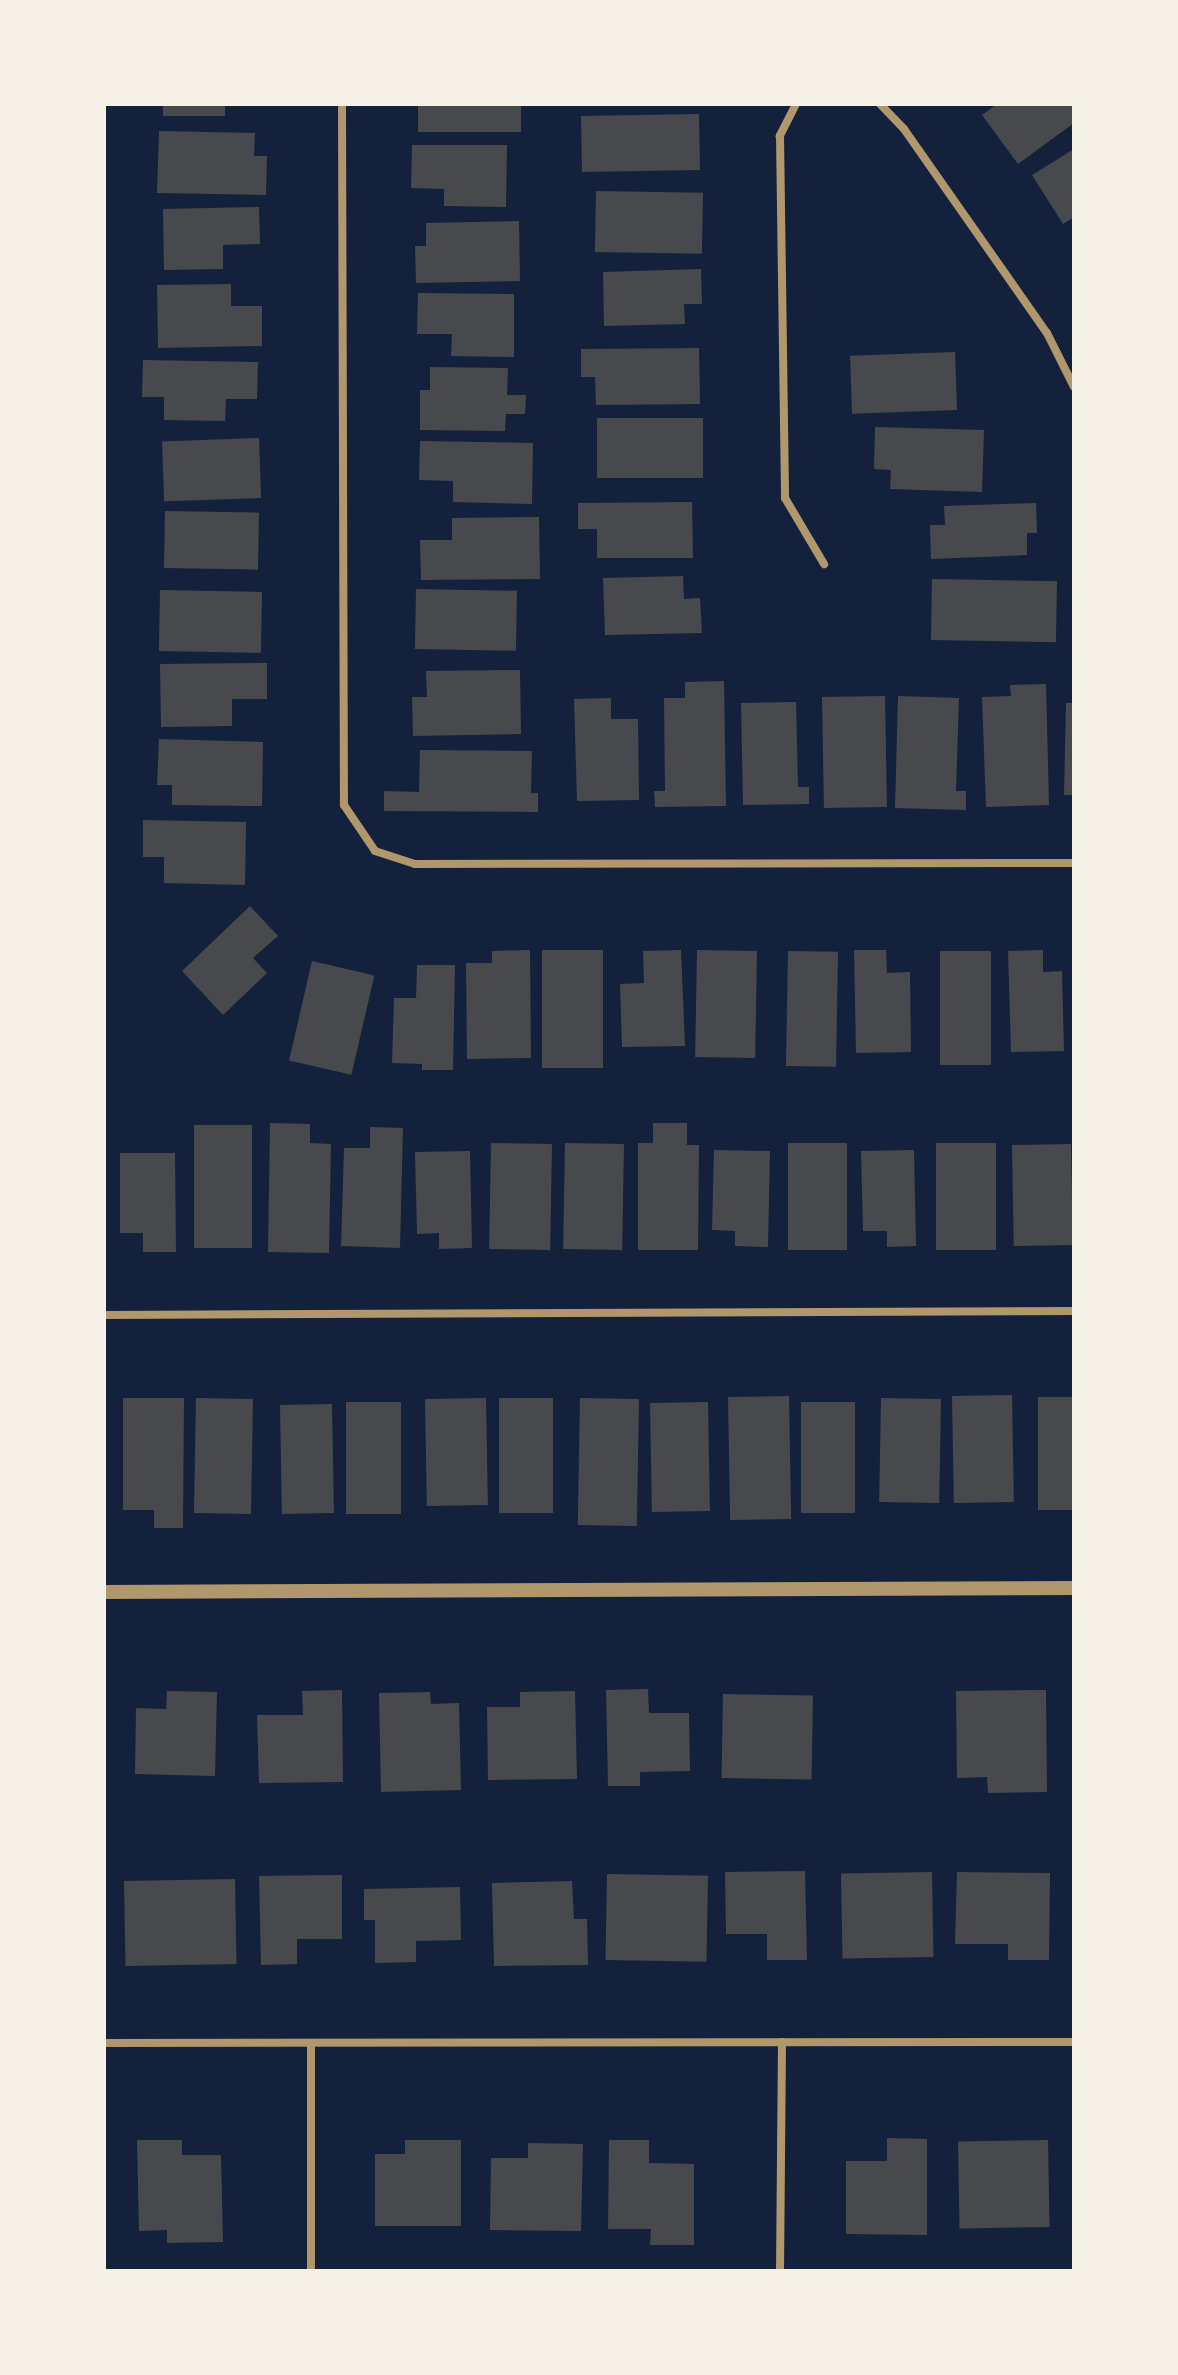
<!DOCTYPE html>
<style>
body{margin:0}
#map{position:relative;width:1178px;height:2375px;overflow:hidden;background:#14213d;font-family:Arial,sans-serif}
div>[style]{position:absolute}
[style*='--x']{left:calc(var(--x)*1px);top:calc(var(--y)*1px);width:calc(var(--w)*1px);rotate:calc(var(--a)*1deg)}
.building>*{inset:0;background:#48494c;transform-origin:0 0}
.minor>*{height:8px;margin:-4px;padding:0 4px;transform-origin:4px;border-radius:4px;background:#b1986c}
.tertiary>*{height:14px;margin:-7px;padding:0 7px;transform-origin:7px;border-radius:7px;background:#b1986c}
span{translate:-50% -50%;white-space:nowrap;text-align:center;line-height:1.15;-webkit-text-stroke:8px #f6f1e7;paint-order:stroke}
.frame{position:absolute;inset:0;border:106px solid #f6f1e7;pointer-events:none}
</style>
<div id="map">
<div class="building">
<div style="left:163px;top:104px;width:62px;height:12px"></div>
<div style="left:418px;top:104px;width:103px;height:28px"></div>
<div style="clip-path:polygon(997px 104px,1074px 104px,1074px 123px,1018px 164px,982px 115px)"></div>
<div style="left:699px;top:114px;width:56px;height:118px;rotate:89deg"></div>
<div style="clip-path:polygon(159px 131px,255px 133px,254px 156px,267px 156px,266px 195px,157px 193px)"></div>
<div style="clip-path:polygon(412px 145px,507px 145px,506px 207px,444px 206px,444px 189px,411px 188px)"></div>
<div style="clip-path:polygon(1074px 149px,1074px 217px,1063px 224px,1032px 175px)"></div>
<div style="left:596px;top:191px;width:107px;height:61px;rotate:1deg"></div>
<div style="clip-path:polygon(259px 207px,260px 244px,223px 245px,223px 269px,164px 270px,163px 209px)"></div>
<div style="clip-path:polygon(519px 221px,520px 281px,416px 283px,415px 246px,426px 246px,426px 223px)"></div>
<div style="clip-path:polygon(701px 269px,702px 304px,684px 304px,685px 324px,604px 326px,603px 272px)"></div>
<div style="clip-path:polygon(231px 284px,231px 306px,262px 306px,262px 346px,158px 348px,157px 285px)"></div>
<div style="clip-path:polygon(418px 293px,514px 294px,514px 357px,451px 356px,452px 334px,417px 334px)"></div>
<div style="clip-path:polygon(699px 348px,700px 404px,596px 405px,595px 377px,581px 377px,581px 349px)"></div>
<div style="left:955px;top:352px;width:58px;height:105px;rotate:88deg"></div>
<div style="clip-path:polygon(143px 360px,258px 362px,257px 399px,226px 399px,225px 421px,164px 420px,164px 397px,142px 397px)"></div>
<div style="clip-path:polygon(430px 367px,508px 368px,507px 395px,526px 395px,525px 414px,506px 414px,505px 431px,420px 430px,420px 390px,430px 390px)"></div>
<div style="left:703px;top:418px;width:60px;height:106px;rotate:90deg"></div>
<div style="clip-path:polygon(875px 427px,984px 430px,982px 492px,890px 489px,891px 470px,874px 469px)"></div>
<div style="left:259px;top:438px;width:60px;height:97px;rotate:88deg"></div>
<div style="clip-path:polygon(420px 441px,533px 443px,532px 504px,453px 502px,453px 481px,419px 480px)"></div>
<div style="clip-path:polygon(692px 502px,693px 558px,597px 558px,597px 529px,578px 529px,578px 503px)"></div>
<div style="clip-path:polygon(1036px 503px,1037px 533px,1027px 533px,1027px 555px,931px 559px,930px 525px,945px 525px,944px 506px)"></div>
<div style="left:165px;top:511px;width:94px;height:57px;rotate:1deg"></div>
<div style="clip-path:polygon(539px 517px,540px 579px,421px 580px,420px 540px,452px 540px,452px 518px)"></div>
<div style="clip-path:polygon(683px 576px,684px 599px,700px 598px,702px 633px,605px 635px,603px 578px)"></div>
<div style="left:932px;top:579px;width:125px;height:61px;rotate:1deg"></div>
<div style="left:416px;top:589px;width:101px;height:60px;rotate:1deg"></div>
<div style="left:160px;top:590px;width:102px;height:61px;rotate:1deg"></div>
<div style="clip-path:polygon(267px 663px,267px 699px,232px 699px,232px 726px,161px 727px,160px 664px)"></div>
<div style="clip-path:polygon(520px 670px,521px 734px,413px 736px,412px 697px,427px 697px,426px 671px)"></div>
<div style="clip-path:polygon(724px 681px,726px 806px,655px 807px,654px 791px,665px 791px,664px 698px,685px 698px,685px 682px)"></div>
<div style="clip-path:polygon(1046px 684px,1049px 805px,986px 807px,982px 697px,1011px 696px,1010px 685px)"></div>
<div style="left:885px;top:696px;width:111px;height:63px;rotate:89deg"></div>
<div style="clip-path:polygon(898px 696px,959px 698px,956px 791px,966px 791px,966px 810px,895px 808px)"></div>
<div style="clip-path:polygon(611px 698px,611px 719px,638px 719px,639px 800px,577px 801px,574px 699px)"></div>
<div style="clip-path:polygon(796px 702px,798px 787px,809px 787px,809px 804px,743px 805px,741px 703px)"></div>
<div style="clip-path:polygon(1066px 703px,1074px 703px,1074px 795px,1064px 795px)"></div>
<div style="clip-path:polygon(159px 739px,263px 742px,262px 806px,172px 805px,172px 785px,157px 785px)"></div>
<div style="clip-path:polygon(420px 750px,532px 751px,531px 793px,538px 793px,538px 812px,384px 811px,384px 791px,419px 792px)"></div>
<div style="clip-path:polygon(143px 820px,246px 822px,245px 885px,164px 883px,164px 857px,143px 857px)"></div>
<div style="clip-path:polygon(250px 906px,278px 936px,253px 958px,267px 973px,223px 1015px,182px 971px)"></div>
<div style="clip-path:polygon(530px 950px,531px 1058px,467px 1059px,466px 963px,492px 963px,492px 951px)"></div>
<div style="left:542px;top:950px;width:61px;height:118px"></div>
<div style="clip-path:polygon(681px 950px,685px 1046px,622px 1047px,620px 984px,644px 983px,643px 951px)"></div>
<div style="left:697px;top:950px;width:60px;height:107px;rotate:1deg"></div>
<div style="clip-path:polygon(854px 950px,886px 950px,887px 973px,910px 972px,911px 1052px,856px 1053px)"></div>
<div style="clip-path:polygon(1043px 950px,1043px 972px,1062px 971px,1064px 1051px,1011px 1052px,1008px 951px)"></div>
<div style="left:788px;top:951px;width:50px;height:115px;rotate:1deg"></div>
<div style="left:940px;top:951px;width:51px;height:114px"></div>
<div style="left:312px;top:961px;width:64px;height:102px;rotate:13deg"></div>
<div style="clip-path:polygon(417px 965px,455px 965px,453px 1070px,422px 1070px,422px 1064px,392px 1063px,394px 998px,416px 998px)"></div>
<div style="clip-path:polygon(270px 1123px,310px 1124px,310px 1143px,331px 1144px,329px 1253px,268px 1252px)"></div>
<div style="clip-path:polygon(653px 1123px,687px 1123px,687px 1145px,699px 1145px,698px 1250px,638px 1250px,638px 1143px,653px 1143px)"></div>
<div style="left:252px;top:1125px;width:123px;height:58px;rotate:90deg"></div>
<div style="clip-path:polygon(370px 1127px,403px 1128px,400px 1248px,341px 1246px,344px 1148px,370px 1148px)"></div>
<div style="left:491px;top:1143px;width:61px;height:106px;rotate:1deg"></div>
<div style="left:565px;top:1143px;width:59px;height:106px;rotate:1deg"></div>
<div style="left:788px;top:1143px;width:59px;height:107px"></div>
<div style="left:936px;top:1143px;width:60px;height:107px"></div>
<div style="left:1071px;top:1144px;width:101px;height:59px;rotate:89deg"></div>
<div style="clip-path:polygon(714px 1150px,770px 1151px,768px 1247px,735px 1246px,735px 1231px,712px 1230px)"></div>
<div style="clip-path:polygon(914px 1150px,916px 1246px,887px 1247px,887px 1231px,863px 1231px,861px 1151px)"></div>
<div style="clip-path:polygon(470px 1151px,472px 1248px,439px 1249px,439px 1233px,417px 1234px,415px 1152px)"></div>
<div style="clip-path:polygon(120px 1153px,175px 1153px,176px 1252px,143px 1252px,143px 1233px,120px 1233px)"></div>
<div style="left:1012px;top:1395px;width:107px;height:60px;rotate:89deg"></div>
<div style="left:789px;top:1396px;width:123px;height:61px;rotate:89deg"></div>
<div style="left:1038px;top:1397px;width:36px;height:113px"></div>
<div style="clip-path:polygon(123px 1398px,184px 1398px,183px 1528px,154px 1528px,154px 1510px,123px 1510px)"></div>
<div style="left:196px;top:1398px;width:57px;height:115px;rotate:1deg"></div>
<div style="left:486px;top:1398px;width:107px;height:61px;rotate:89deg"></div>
<div style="left:499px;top:1398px;width:54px;height:115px"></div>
<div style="left:580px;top:1398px;width:59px;height:127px;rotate:1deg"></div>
<div style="left:881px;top:1398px;width:60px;height:104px;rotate:1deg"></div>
<div style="left:346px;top:1402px;width:55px;height:112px"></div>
<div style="left:708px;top:1402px;width:109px;height:58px;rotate:89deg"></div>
<div style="left:801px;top:1402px;width:54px;height:111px"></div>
<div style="left:332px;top:1404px;width:109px;height:52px;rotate:89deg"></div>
<div style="clip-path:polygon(648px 1689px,649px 1713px,689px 1713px,690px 1771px,640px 1772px,640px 1786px,608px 1786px,606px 1690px)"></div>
<div style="clip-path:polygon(342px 1690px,343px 1782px,259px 1783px,257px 1715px,303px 1715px,302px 1691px)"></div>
<div style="clip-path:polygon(1046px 1690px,1047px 1792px,988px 1793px,987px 1777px,957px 1778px,956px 1691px)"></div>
<div style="clip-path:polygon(167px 1691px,217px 1692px,215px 1776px,135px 1774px,136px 1708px,166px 1709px)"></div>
<div style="clip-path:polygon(575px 1691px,577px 1779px,488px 1780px,487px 1707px,520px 1707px,520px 1692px)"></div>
<div style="clip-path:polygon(430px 1692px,431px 1704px,459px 1703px,461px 1790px,381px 1792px,379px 1693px)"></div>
<div style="left:723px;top:1694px;width:90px;height:84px;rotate:1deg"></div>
<div style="clip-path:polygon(805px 1871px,807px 1960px,767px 1960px,767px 1934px,726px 1934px,725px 1872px)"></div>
<div style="left:932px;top:1872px;width:85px;height:91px;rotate:89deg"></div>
<div style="clip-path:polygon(957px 1872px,1050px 1873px,1049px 1960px,1008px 1960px,1008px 1944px,955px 1944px)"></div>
<div style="left:607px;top:1874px;width:101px;height:86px;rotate:1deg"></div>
<div style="clip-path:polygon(342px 1875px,342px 1939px,297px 1939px,297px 1964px,261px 1965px,259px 1876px)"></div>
<div style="left:235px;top:1879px;width:85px;height:111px;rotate:89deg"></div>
<div style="clip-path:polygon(572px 1881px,574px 1919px,587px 1919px,588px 1965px,494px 1966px,492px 1883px)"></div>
<div style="clip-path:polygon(460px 1887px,461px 1940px,416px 1941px,416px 1962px,375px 1963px,375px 1920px,364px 1920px,364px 1889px)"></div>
<div style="clip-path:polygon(887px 2138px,927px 2139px,927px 2235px,846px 2234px,846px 2161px,887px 2161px)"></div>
<div style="clip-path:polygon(137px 2140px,182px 2140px,182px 2155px,221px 2155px,223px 2242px,167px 2243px,167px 2230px,139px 2231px)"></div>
<div style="clip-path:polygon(405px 2140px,461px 2140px,461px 2226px,375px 2226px,375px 2154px,405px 2154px)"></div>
<div style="clip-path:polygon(609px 2140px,649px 2140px,649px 2163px,694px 2164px,694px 2245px,650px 2245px,651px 2229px,608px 2229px)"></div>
<div style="left:1048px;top:2140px;width:87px;height:90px;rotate:89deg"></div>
<div style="clip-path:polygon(528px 2143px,583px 2144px,581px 2231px,490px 2230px,491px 2158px,528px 2158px)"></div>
</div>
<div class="minor">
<div style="--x:342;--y:104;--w:701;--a:89.84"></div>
<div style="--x:344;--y:805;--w:55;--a:56"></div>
<div style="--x:375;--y:851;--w:42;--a:18"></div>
<div style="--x:415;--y:864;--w:659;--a:-0.09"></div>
<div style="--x:796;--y:104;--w:36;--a:117"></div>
<div style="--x:780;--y:136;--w:362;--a:89.2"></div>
<div style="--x:785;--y:498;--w:77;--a:59.4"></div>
<div style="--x:880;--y:104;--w:35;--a:46"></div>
<div style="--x:904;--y:129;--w:249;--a:55"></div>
<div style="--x:1047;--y:333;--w:60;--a:63.4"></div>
<div style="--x:104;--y:1315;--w:970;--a:-0.24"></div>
<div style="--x:104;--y:2043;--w:970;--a:-0.06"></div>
<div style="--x:311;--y:2271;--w:228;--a:-90"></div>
<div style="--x:780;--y:2271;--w:229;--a:-89.5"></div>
</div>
<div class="tertiary">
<div style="--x:104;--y:1592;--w:970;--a:-0.24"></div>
</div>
<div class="frame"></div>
</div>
